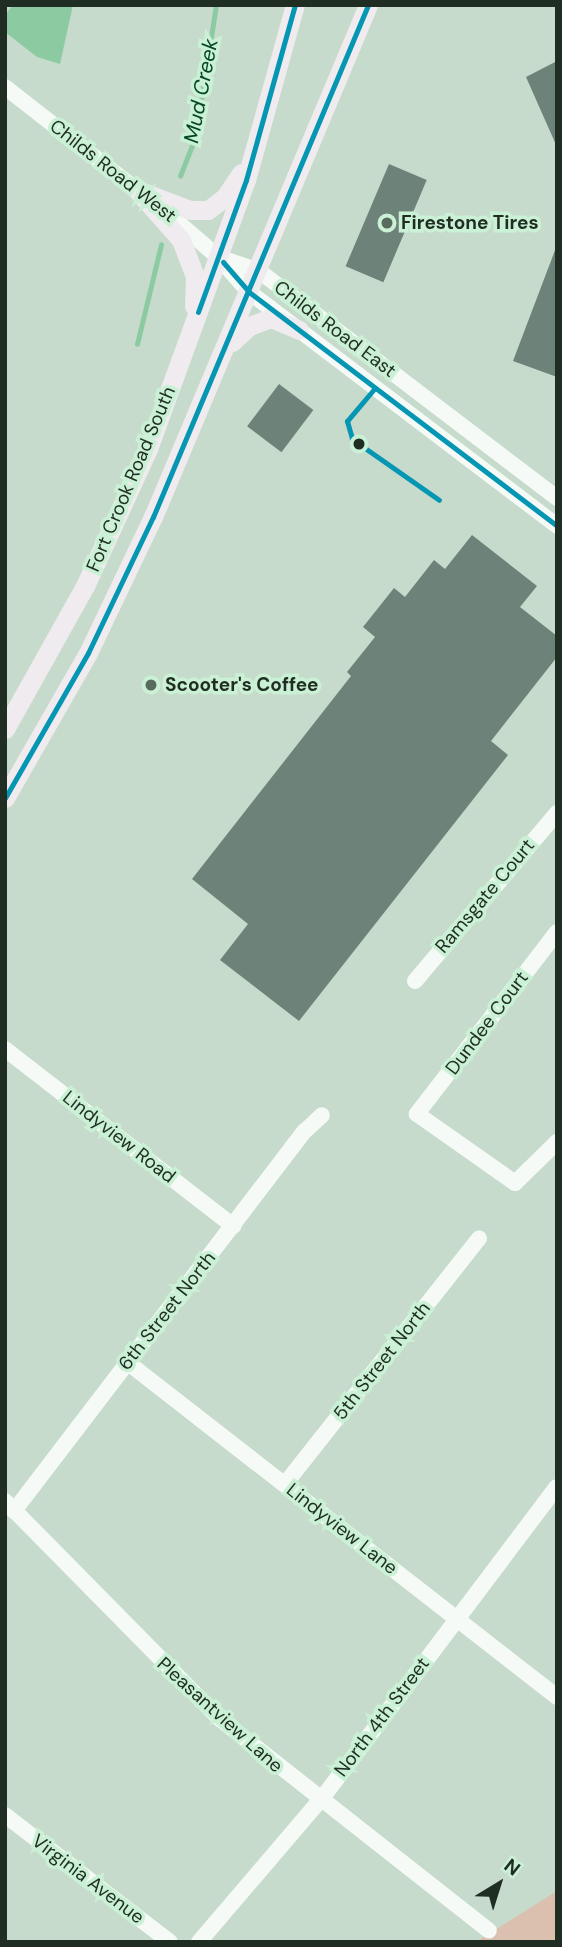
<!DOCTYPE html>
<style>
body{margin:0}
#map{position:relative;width:562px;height:1947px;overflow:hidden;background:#c6dbcc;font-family:"DM Sans",sans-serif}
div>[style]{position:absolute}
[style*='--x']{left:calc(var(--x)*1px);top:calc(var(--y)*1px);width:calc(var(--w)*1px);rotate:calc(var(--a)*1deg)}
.green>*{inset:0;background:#dcc0af}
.water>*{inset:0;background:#8ccba1}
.stream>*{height:4.5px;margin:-2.25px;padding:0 2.25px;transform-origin:2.25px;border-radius:2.25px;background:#8ccba1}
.building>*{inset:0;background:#6d837a;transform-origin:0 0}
.minor>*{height:16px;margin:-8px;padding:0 8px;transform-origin:8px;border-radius:8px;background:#f6faf7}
.major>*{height:19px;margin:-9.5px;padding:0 9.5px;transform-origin:9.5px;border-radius:9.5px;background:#efebee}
.bus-1>*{height:5px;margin:-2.5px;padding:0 2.5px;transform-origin:2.5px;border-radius:2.5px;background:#0596b4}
.dots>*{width:19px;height:19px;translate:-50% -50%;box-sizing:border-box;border:4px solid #caf0d5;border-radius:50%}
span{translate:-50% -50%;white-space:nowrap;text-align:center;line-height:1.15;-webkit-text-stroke:7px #caf0d5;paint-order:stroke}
.street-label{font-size:19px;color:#1f2d23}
.poi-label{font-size:19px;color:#1f2d23;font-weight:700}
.left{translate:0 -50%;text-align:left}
.water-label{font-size:21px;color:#044625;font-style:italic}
.frame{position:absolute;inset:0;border:7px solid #1f2d23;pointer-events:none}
.north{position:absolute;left:464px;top:1849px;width:70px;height:70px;-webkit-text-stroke:5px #caf0d5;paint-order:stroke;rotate:38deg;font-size:19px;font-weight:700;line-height:28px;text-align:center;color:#1f2d23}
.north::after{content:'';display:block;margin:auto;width:24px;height:32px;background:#1f2d23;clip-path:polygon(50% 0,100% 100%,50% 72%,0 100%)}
</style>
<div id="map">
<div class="green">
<div style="clip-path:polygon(557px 1891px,557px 1942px,476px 1942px)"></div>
</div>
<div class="water">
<div style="clip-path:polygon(13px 5px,73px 5px,60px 64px,37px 57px,5px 32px,5px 15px)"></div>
</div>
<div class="stream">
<div style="--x:180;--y:176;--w:41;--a:-68.5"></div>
<div style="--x:195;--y:138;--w:135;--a:-81"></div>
<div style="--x:137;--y:344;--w:102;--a:-76.4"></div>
</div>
<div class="building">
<div style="clip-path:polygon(557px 61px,557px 147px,526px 77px)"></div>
<div style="left:389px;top:164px;width:41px;height:111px;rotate:23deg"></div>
<div style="clip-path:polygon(557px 245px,557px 377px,513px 361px)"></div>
<div style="left:279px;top:384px;width:43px;height:53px;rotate:37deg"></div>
<div style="clip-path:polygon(472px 535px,537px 586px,520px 607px,557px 636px,557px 657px,491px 741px,508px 755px,299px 1021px,220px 960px,248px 924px,192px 879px,351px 676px,347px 672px,375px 637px,363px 627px,394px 588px,405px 597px,434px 560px,445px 569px)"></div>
</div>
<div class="minor">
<div style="--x:5;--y:87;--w:214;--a:38"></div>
<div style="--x:174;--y:219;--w:58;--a:40.8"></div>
<div style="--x:218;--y:257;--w:47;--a:48.5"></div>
<div style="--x:249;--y:292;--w:387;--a:37.2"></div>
<div style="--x:218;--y:257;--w:43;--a:18.9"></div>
<div style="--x:259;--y:271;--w:375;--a:37.3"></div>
<div style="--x:557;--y:932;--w:230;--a:127.6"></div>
<div style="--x:417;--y:1114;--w:120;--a:35.1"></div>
<div style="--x:515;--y:1183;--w:59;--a:-44.3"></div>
<div style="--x:415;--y:981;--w:220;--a:-49.8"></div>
<div style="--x:5;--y:1049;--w:289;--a:37.8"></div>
<div style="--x:127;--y:1362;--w:545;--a:37.92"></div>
<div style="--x:285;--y:1484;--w:313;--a:-51.7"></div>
<div style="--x:5;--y:1501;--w:306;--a:45.4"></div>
<div style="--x:220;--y:1719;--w:342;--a:38.2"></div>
<div style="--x:14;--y:1511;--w:479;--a:-52.6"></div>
<div style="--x:305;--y:1131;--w:23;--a:-43"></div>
<div style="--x:5;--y:1815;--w:208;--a:37.6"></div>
<div style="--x:199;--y:1942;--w:191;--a:-49.5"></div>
<div style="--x:323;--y:1797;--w:388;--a:-53"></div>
</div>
<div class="major">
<div style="--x:137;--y:190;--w:67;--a:48.7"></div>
<div style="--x:181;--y:240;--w:40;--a:69"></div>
<div style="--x:195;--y:277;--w:29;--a:92"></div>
<div style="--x:142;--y:192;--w:51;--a:20.6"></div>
<div style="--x:190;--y:210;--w:18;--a:0"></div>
<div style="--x:208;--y:210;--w:21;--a:-37"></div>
<div style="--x:225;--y:197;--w:29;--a:-56"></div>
<div style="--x:232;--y:342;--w:23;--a:-43"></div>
<div style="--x:249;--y:326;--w:23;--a:-20"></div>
<div style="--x:271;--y:318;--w:30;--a:23"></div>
<div style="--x:5;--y:729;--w:164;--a:-60.8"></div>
<div style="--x:85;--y:586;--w:151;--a:-65.3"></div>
<div style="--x:148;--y:449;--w:286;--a:-70"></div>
<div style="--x:246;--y:180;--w:182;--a:-74.4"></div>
<div style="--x:5;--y:798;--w:167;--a:-60.2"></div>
<div style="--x:88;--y:653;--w:151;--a:-64.5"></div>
<div style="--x:153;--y:517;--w:555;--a:-67.22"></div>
</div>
<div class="bus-1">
<div style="--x:223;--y:262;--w:40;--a:49"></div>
<div style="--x:249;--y:292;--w:387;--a:37.2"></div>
<div style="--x:198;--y:312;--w:140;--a:-70"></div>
<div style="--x:246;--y:180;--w:182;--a:-74.4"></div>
<div style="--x:374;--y:389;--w:42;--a:130.2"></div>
<div style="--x:347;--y:421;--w:19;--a:74"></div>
<div style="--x:352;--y:439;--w:106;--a:35"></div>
<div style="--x:5;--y:798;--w:167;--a:-60.2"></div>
<div style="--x:88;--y:653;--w:151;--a:-64.5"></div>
<div style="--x:153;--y:517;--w:555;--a:-67.22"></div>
</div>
<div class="dots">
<div style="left:387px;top:223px;background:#596a5e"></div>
<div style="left:359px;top:444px;background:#1f2d23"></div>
<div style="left:151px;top:685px;background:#596a5e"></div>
</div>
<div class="street-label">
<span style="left:113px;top:171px;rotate:38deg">Childs Road West</span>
<span style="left:335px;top:329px;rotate:37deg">Childs Road East</span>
<span style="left:131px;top:479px;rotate:-67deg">Fort Crook Road South</span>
<span style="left:485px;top:896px;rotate:-50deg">Ramsgate Court</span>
<span style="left:487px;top:1023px;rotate:-53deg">Dundee Court</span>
<span style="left:119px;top:1137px;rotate:38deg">Lindyview Road</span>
<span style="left:167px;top:1311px;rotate:-52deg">6th Street North</span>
<span style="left:382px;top:1361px;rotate:-52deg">5th Street North</span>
<span style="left:342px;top:1529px;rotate:38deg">Lindyview Lane</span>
<span style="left:220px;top:1715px;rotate:42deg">Pleasantview Lane</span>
<span style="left:382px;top:1717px;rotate:-53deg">North 4th Street</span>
<span style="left:88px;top:1879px;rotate:37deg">Virginia Avenue</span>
</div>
<div class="poi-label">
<span class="left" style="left:401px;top:223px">Firestone Tires</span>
<span class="left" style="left:165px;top:685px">Scooter's Coffee</span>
</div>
<div class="water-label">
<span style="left:201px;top:91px;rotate:-79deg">Mud Creek</span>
</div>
<div class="frame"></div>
<div class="north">N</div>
</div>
